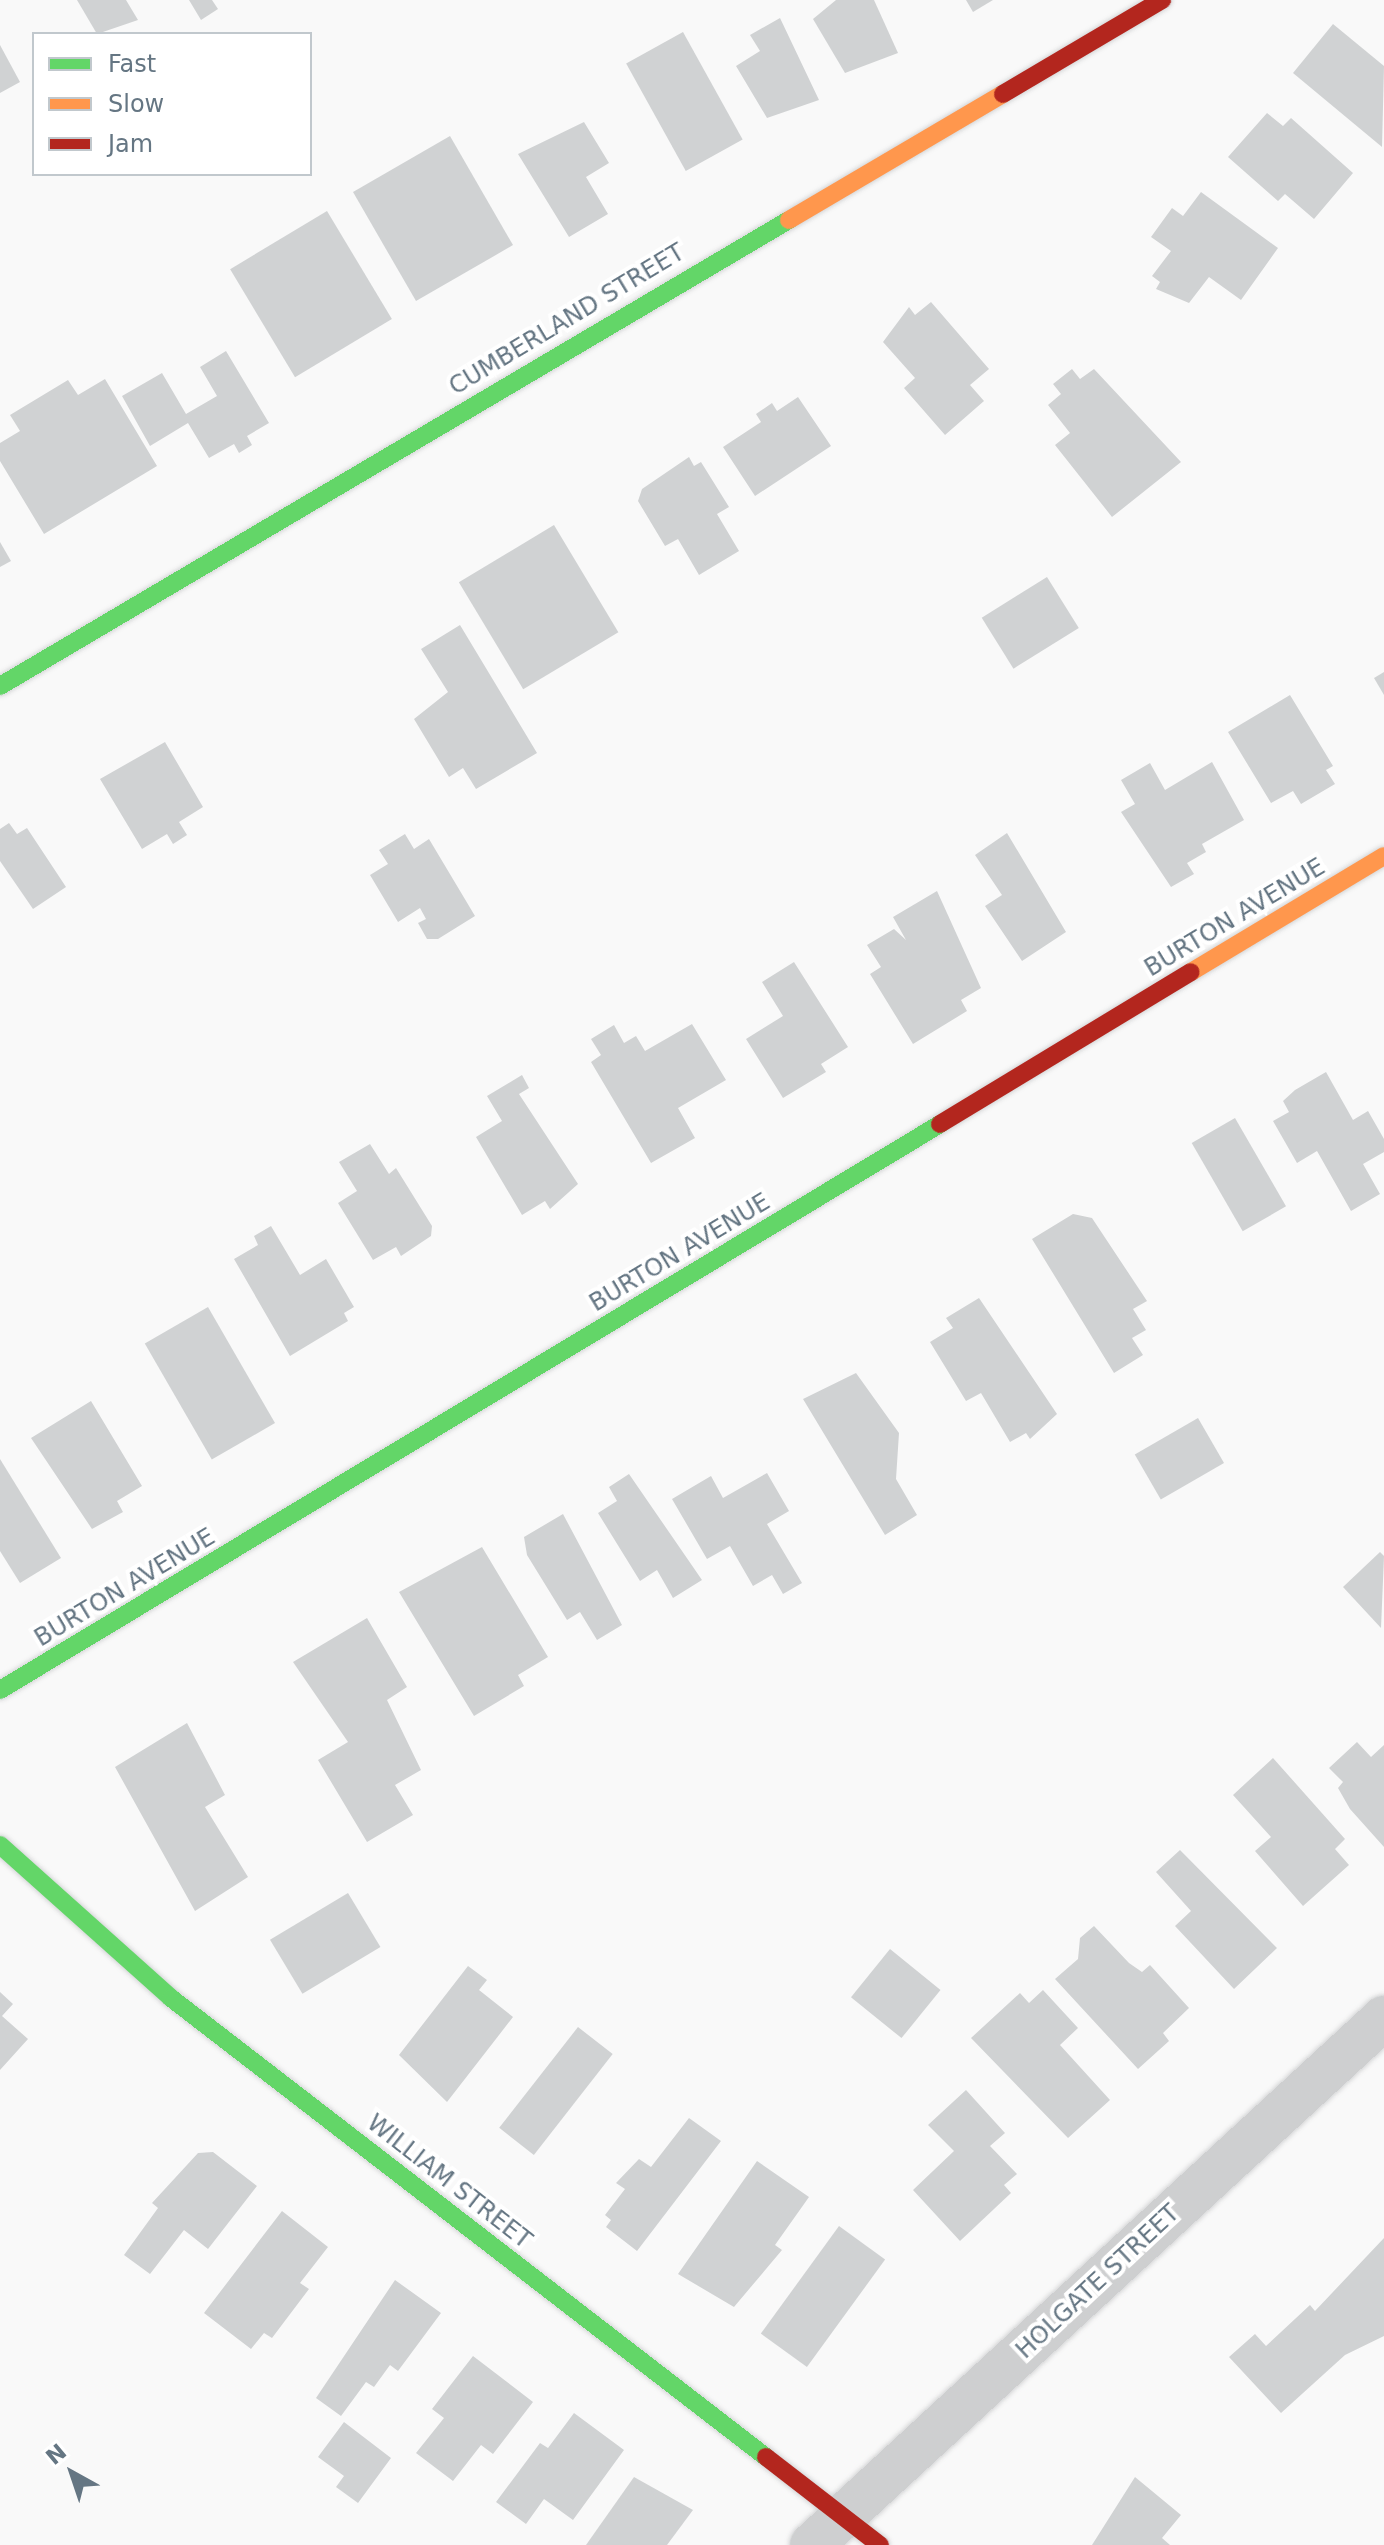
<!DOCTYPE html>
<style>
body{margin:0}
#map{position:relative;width:1384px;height:2545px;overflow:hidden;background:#f9f9f9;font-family:"DejaVu Sans",sans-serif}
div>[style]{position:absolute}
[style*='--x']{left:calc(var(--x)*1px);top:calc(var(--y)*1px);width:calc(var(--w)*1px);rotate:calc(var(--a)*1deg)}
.building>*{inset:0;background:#d0d2d3;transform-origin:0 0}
.roads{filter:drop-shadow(0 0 2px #d5d6d7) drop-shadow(0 0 2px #d5d6d7)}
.street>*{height:44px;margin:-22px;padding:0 22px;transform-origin:22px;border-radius:22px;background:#cecfd0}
.fast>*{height:18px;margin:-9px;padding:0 9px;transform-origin:9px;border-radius:9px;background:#63d668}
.slow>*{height:18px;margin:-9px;padding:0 9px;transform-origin:9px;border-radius:9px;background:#ff974d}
.jam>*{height:18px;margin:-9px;padding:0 9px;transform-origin:9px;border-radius:9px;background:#b3261e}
span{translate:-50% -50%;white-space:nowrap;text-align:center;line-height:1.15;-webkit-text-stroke:8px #fff;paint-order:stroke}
.street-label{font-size:24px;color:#657683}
.legend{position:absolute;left:32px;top:32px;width:280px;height:144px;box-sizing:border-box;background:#fff;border:2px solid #c1c8cd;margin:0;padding:10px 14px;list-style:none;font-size:24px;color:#657683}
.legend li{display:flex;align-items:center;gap:16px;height:40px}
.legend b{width:40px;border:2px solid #c1c8cd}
.north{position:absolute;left:32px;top:2433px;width:80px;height:80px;-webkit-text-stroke:6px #fff;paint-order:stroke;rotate:320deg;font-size:22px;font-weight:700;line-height:32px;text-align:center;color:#657683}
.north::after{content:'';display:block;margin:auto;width:28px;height:36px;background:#657683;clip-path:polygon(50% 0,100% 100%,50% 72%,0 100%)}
</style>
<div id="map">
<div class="building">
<div style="clip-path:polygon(77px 0,126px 0,138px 20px,97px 34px)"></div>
<div style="clip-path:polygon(189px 0,212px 0,218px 9px,201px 20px)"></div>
<div style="clip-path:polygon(836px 0,874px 0,898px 53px,845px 73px,813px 19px)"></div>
<div style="clip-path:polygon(966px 0,993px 0,973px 12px)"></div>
<div style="clip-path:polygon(780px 18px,819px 100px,767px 118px,736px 66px,760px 51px,750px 35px)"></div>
<div style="clip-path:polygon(1333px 24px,1384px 66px,1382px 147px,1293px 73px)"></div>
<div style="left:683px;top:32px;width:123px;height:65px;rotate:61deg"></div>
<div style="clip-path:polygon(0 45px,20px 82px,0 93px)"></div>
<div style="clip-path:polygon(1267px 113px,1283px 126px,1291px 118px,1353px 173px,1314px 219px,1285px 194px,1278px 201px,1228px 157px)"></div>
<div style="clip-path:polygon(584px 122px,609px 163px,586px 177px,608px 214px,569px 237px,518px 154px)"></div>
<div style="left:450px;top:136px;width:126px;height:112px;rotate:60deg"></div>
<div style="clip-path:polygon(1201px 192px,1278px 248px,1241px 300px,1209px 277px,1189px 303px,1156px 289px,1160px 282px,1152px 276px,1171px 251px,1151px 237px,1172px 208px,1183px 216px)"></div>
<div style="left:327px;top:211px;width:126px;height:113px;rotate:59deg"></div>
<div style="clip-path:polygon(931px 302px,989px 369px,970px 385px,984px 401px,945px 435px,904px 388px,915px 378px,883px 342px,909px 307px,915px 315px)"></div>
<div style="clip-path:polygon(226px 351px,269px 423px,247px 436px,252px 445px,239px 453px,234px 444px,209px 458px,188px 423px,150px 446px,122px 396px,162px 373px,186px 414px,217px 396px,200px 367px)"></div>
<div style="clip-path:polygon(1072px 369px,1080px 379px,1094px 369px,1181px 462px,1112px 517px,1055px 445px,1070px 433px,1048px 405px,1061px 394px,1053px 384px)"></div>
<div style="clip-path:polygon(105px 379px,157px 466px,44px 534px,0 461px,0 443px,20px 431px,10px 415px,68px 380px,78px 395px)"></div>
<div style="clip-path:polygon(798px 397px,831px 446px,755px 496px,723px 447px,761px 422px,756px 414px,772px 403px,777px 411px)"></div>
<div style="clip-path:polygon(689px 457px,694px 466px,701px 462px,729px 507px,717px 514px,739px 551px,699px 575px,678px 539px,665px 546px,638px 501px,642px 489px)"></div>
<div style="left:554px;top:525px;width:125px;height:111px;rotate:59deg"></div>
<div style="clip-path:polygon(0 542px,11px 561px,0 567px)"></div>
<div style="left:1047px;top:577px;width:60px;height:77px;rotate:58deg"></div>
<div style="clip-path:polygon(460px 625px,537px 753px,476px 789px,463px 768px,449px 777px,414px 719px,448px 692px,421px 649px)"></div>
<div style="clip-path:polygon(1384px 672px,1384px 695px,1374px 678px)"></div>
<div style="clip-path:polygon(1290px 695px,1333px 766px,1326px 770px,1335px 784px,1301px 804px,1293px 791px,1271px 803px,1228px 732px)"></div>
<div style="clip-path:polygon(165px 742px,203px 807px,179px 822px,187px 835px,173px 844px,167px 834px,142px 849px,100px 779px)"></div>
<div style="clip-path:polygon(1212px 762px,1244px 820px,1202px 844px,1206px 852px,1187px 863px,1194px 874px,1171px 887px,1121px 812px,1135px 804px,1121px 780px,1150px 763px,1165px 790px)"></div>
<div style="clip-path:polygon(9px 823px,17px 834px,27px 828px,66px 887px,33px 909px,0 861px,0 829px)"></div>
<div style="clip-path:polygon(1007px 833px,1066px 932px,1022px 961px,985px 906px,1002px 895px,975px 855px)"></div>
<div style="clip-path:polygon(405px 834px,414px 849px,429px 839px,475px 916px,438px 939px,427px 939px,418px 923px,426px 919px,420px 908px,398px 922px,370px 875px,388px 864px,379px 850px)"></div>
<div style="clip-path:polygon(937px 891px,981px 988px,961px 1000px,967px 1011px,913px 1044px,870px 974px,881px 967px,867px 945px,894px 929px,906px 940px,893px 917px)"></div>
<div style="clip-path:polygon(794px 962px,848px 1047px,821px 1064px,826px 1072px,783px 1098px,746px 1039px,783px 1016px,762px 982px)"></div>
<div style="clip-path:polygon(692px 1024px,726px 1080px,678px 1108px,695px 1138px,651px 1163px,591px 1062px,601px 1055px,591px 1039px,614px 1025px,624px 1043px,636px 1036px,645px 1051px)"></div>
<div style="clip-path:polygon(1326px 1072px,1353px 1120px,1368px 1111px,1384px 1139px,1384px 1152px,1363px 1164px,1380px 1194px,1351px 1211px,1317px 1151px,1297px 1163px,1273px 1121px,1289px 1112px,1283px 1101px,1295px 1090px)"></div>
<div style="clip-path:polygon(522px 1075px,529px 1088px,519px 1094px,578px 1184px,550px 1209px,545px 1201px,522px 1215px,476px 1137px,502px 1121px,487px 1096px)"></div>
<div style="left:1235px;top:1118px;width:102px;height:50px;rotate:60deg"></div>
<div style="clip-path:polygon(370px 1144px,389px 1174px,396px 1168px,432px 1226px,431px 1236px,401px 1256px,396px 1247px,373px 1260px,338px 1203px,357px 1191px,339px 1162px)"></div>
<div style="clip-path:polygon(1073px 1214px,1092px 1218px,1147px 1301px,1133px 1309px,1146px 1330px,1132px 1338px,1143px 1355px,1114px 1373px,1032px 1239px)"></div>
<div style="clip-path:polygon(271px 1226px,300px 1275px,326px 1259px,354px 1307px,344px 1313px,348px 1321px,290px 1356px,234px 1259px,258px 1245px,254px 1236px)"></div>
<div style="clip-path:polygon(979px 1298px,1057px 1414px,1030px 1439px,1026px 1433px,1010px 1442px,981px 1393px,966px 1401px,930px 1342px,953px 1328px,946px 1318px)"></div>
<div style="left:208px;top:1307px;width:134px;height:73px;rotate:60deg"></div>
<div style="clip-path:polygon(856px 1373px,899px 1433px,896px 1479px,917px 1515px,885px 1535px,803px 1399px)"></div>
<div style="clip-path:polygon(91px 1401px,142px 1486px,117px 1501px,123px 1512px,92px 1529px,31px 1438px)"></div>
<div style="left:1198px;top:1418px;width:52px;height:73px;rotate:60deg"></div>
<div style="clip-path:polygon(0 1459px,61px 1558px,20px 1583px,0 1551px)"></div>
<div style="clip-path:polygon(767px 1473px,789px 1511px,767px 1524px,802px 1583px,783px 1594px,772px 1575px,753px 1586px,730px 1546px,707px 1559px,672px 1499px,711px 1476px,723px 1498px)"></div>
<div style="clip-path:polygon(629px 1474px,702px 1580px,673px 1598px,657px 1570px,640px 1581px,598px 1513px,617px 1501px,609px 1487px)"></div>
<div style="clip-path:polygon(563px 1514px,622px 1625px,597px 1640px,580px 1612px,567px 1620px,527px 1555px,524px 1537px)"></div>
<div style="clip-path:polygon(482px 1547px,548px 1657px,518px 1675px,524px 1686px,474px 1716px,399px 1592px)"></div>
<div style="clip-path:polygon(1380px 1552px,1384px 1556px,1381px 1628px,1343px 1587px)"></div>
<div style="clip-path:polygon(367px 1618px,407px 1687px,387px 1700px,421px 1770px,395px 1785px,413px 1815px,367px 1842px,318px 1760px,348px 1742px,293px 1662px)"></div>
<div style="clip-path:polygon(187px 1723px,225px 1795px,205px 1807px,248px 1877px,195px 1911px,115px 1767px)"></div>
<div style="clip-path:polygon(1357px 1742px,1371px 1757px,1384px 1745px,1384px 1847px,1350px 1809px,1338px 1788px,1343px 1782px,1329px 1768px)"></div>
<div style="clip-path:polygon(1273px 1758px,1345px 1839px,1335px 1849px,1349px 1865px,1303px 1906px,1255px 1851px,1271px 1837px,1233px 1795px)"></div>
<div style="clip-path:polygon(1180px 1850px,1277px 1948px,1234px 1989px,1175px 1926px,1191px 1911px,1156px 1872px)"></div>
<div style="left:348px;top:1893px;width:63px;height:91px;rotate:59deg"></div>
<div style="clip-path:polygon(1094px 1926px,1129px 1963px,1142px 1972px,1150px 1965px,1189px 2008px,1163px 2033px,1169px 2041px,1138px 2069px,1055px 1979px,1078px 1959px,1080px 1938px)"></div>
<div style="left:890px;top:1949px;width:65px;height:62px;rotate:39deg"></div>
<div style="clip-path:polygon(468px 1966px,487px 1980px,479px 1990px,513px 2017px,447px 2102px,399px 2055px)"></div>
<div style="clip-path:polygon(1043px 1990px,1078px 2028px,1060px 2045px,1110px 2100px,1068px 2138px,971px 2038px,1020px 1993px,1029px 2003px)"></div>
<div style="clip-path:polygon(0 1992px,13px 2004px,2px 2016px,28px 2039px,0 2070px)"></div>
<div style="left:578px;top:2027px;width:44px;height:128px;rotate:38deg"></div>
<div style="clip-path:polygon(966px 2090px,1005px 2133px,990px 2146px,1017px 2174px,1004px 2185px,1011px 2193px,960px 2241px,913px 2190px,954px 2151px,928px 2125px)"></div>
<div style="clip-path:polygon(689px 2118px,721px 2141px,637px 2251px,606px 2227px,611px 2220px,605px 2215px,625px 2189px,616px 2183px,639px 2159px,651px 2167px)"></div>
<div style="clip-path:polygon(213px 2152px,257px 2186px,208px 2249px,184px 2230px,150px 2274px,124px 2255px,158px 2208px,152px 2203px,198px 2153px)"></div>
<div style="clip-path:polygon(757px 2161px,809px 2197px,775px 2245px,782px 2250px,734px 2307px,678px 2274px)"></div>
<div style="clip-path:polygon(282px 2211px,328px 2247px,300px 2283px,309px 2289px,272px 2338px,264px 2333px,251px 2349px,204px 2313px)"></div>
<div style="left:839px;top:2226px;width:57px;height:133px;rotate:36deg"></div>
<div style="clip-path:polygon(1384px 2238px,1384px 2336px,1345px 2355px,1281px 2413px,1229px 2357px,1255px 2334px,1266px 2346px,1310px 2305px,1315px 2311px)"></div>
<div style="clip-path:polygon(395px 2280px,441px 2313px,398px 2371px,390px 2365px,374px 2387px,366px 2382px,341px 2416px,316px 2398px)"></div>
<div style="clip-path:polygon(473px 2356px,533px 2402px,493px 2454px,481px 2445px,453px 2481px,416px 2453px,444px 2418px,432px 2409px)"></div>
<div style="clip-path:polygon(574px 2413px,624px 2450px,573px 2520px,544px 2499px,526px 2524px,496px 2502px,540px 2443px,548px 2448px)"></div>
<div style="clip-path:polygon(344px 2422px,391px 2458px,358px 2503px,336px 2487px,344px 2476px,318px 2457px)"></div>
<div style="clip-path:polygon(634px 2477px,693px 2510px,667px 2545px,586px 2545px)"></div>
<div style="clip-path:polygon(1135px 2477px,1181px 2515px,1162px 2538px,1170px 2545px,1092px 2545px)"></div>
</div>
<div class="roads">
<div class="street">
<div style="--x:812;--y:2545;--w:778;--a:-42.66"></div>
</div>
<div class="fast">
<div style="--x:0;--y:686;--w:916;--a:-30.57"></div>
<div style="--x:0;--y:1690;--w:1097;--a:-31.05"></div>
<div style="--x:0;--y:1845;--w:229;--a:41.8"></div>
<div style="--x:171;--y:1998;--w:751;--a:37.65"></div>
</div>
<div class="slow">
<div style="--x:789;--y:220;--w:248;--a:-30.5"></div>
<div style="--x:1191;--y:972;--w:225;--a:-31"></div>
</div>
<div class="jam">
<div style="--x:1003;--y:94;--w:185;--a:-30.6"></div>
<div style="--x:940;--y:1124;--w:293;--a:-31.2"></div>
<div style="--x:766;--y:2457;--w:144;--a:37.7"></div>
</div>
</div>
<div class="street-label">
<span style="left:567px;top:320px;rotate:-31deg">CUMBERLAND STREET</span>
<span style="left:1235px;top:918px;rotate:-31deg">BURTON AVENUE</span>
<span style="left:680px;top:1253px;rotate:-31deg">BURTON AVENUE</span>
<span style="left:125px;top:1588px;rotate:-31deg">BURTON AVENUE</span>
<span style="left:449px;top:2182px;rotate:38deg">WILLIAM STREET</span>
<span style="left:1098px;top:2282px;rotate:-43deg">HOLGATE STREET</span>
</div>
<ul class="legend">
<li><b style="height:10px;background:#63d668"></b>Fast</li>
<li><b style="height:10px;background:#ff974d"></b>Slow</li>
<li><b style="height:10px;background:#b3261e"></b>Jam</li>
</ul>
<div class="north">N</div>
</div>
